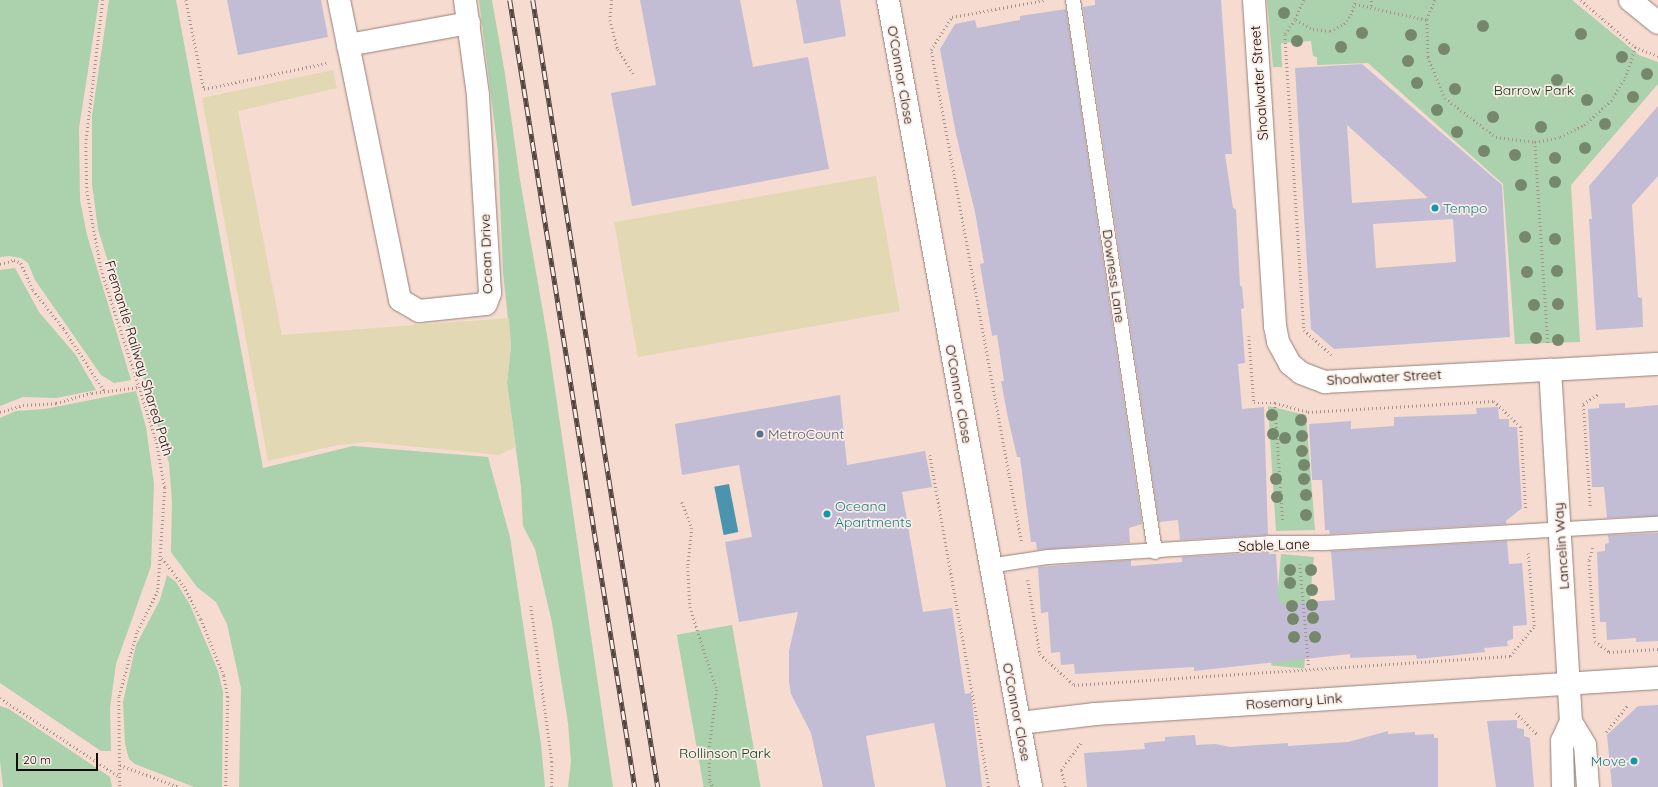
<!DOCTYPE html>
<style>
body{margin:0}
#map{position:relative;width:1658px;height:787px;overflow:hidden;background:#f6dbd1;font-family:Quicksand,sans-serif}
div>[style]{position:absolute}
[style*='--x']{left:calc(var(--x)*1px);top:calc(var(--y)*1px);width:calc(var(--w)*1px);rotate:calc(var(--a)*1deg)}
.green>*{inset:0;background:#abd1ad;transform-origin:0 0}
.sand>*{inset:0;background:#e2d8b3;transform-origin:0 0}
.water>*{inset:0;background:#4c94ae;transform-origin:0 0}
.building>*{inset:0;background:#c2bdd4}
.path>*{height:2.5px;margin-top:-1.25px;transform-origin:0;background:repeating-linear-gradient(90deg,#a8938c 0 1px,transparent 0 4px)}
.roads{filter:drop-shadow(0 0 1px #998077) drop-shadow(0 0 1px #998077)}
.service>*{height:14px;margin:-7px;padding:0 7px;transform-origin:7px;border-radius:7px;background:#fff}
.minor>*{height:22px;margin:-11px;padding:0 11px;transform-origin:11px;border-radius:11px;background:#fff}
.tertiary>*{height:22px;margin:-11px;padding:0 11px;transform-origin:11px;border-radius:11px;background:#fff}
.rail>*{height:4.5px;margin-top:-2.25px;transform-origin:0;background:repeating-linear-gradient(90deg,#fbebe5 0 9px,#51443f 0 18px);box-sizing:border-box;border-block:1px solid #51443f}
.trees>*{width:12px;height:12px;margin:-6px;border-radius:50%;background:#76886c}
.dots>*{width:11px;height:11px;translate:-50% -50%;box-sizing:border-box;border:2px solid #fbebe5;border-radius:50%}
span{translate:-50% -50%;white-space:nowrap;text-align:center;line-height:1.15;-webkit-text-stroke:3.5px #fbebe5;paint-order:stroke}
.street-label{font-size:14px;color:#160d0a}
.park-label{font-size:14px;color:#0e441a}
.culture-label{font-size:14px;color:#0d838f}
.left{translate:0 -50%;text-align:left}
.right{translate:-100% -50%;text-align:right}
.service-label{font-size:14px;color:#4e5e75}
.scale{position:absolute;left:16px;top:753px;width:82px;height:18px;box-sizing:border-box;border:2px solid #160d0a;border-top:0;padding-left:5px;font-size:12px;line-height:14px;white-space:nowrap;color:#160d0a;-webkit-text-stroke:3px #fbebe5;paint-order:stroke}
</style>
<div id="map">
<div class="green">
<div style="clip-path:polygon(0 0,99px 0,79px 128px,80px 200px,87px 235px,131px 380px,114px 383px,101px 375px,35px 280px,28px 263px,21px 258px,9px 256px,0 257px)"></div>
<div style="clip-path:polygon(109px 0,176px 0,263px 468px,353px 446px,488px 457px,510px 537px,541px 744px,545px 787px,239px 787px,241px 688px,227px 624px,216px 602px,197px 587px,171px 552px,172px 502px,169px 463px,98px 229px,92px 184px,92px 116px)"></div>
<div style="clip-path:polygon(479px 0,492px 0,505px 74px,520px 180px,548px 341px,613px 787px,568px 787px,571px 762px,568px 723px,552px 623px,535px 549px,523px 526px,521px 487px,507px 383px,511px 346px,503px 273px,498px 152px)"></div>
<div style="clip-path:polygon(1267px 0,1572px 0,1639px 55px,1658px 62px,1658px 84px,1571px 185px,1580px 342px,1515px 344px,1503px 184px,1368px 63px,1317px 65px,1317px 57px,1313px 56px,1311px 41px,1281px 43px,1282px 67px,1273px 67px)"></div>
<div style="clip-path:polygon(15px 268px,39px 312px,75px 354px,96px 390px,56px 398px,23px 397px,0 406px,0 270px)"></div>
<div style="clip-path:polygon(136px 391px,146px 427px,154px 484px,151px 566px,116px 664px,110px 708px,111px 751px,101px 751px,0 683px,0 418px,16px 411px,45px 409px)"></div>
<div style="clip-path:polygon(1268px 406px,1306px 415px,1315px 530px,1276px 531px)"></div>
<div style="left:1281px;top:554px;width:33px;height:112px;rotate:5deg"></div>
<div style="clip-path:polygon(167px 575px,176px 582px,190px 605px,218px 671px,223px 692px,222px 787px,194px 787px,135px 764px,129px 759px,125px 744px,123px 702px,136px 645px,160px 600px)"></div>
<div style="left:732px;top:625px;width:165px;height:56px;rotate:80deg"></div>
<div style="clip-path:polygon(0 706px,9px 709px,110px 777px,112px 787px,3px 787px,0 761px)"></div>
</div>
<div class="sand">
<div style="clip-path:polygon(333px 70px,337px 88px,238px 111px,282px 335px,509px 318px,511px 346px,507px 383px,516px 447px,499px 455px,367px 442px,338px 445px,268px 461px,202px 98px)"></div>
<div style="left:876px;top:176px;width:137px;height:266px;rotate:80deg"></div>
</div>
<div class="water">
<div style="left:729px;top:484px;width:49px;height:15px;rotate:79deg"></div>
</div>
<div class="building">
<div style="clip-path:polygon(227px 0,321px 0,328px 37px,238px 55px)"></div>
<div style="clip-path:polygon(640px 0,740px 0,753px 67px,808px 57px,829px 169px,632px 206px,611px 93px,656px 85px)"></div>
<div style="clip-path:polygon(796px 0,840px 0,846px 36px,804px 44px)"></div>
<div style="clip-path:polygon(1095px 0,1221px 0,1232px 154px,1225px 154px,1233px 208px,1236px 209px,1240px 286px,1242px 286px,1244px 308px,1241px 309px,1245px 363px,1238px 364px,1242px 409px,1264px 407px,1268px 535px,1180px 540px,1178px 520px,1159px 522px,1083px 7px,1095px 5px)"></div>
<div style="clip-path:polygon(1066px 9px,1142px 524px,1129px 528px,1130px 543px,1037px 550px,1036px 542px,1031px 542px,1020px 457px,1017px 457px,1008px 418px,1001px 381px,1004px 381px,997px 335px,992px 336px,980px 264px,984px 263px,975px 212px,956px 134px,940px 49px,955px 24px,975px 20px,977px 28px,1020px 20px,1020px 16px)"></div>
<div style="clip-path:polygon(evenodd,1362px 64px,1502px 185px,1510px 337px,1334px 349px,1311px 329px,1295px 68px,1362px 64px,1347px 125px,1428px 198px,1352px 203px,1347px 125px,1362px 64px,1453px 219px,1456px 262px,1376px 268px,1373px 224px,1453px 219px)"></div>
<div style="clip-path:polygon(1658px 106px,1658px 176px,1632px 205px,1638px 297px,1642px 298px,1643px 327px,1596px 330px,1589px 219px,1592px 219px,1589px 186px)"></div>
<div style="clip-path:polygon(840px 395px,847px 465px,925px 451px,932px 487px,902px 492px,923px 612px,952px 608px,965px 694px,971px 693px,982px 787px,946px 787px,934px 723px,866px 736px,875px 787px,823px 787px,811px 733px,791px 694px,789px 682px,789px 651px,798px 612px,739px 622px,725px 542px,752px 537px,739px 465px,682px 475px,675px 424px)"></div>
<div style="clip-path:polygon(1625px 403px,1625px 408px,1658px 405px,1658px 516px,1607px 518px,1604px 487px,1592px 487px,1588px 409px,1599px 408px,1599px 404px)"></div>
<div style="clip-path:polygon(1498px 407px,1499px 419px,1509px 419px,1509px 427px,1517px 427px,1522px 508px,1506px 521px,1506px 524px,1330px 534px,1329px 530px,1325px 530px,1322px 480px,1312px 480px,1309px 424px,1351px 421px,1351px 429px,1394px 426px,1394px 417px,1477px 414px,1476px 408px)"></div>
<div style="clip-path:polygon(1658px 533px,1658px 641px,1636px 642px,1636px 638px,1607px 640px,1606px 622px,1600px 622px,1597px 552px,1605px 551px,1605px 544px,1609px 543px,1608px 535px)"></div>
<div style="clip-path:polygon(1507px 541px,1509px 564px,1522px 563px,1527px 625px,1513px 626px,1513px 639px,1507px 641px,1508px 646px,1484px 648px,1485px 652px,1417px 659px,1416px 655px,1350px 658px,1350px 654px,1194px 671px,1194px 667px,1075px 674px,1074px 664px,1061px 665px,1060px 652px,1051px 653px,1048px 612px,1041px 613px,1038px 567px,1131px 560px,1131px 566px,1182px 562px,1182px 557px,1269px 552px,1269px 554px,1276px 554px,1279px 604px,1335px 600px,1331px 551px)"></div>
<div style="clip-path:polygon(1658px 705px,1658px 787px,1612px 787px,1607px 735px,1638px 706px)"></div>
<div style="clip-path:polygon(1517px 720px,1517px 728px,1524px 729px,1524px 736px,1530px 738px,1534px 787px,1496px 787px,1487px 721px)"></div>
<div style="clip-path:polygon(1388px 731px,1388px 734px,1415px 732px,1415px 735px,1434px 734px,1434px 738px,1438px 738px,1438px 787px,1087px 787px,1084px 753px,1145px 749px,1144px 743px,1165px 741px,1165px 737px,1195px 735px,1196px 745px,1216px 744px,1230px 747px,1288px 743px,1288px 746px,1348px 742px)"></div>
</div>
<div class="path">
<div style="--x:103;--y:0;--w:144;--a:96.8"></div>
<div style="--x:86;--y:143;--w:48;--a:88.8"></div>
<div style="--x:87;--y:191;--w:79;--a:79.8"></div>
<div style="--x:101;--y:269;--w:179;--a:72.1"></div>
<div style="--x:156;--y:439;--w:50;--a:79.6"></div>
<div style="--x:165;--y:488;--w:103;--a:93.9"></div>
<div style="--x:158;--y:591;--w:47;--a:116.6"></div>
<div style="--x:137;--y:633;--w:66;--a:105.7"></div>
<div style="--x:119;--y:697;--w:90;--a:89.4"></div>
<div style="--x:186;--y:0;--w:91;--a:78.6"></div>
<div style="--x:204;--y:89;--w:125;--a:-12"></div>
<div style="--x:612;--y:0;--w:20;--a:96"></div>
<div style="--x:610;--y:20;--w:30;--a:75"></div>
<div style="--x:618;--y:49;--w:31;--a:58"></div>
<div style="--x:1304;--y:0;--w:22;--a:114"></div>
<div style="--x:1295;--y:20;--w:18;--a:124"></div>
<div style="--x:1285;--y:35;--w:296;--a:86.3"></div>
<div style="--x:1304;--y:330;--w:38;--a:42"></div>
<div style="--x:1435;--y:0;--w:22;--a:112"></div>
<div style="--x:1427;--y:20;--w:37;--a:88"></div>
<div style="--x:1428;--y:57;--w:44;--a:67.5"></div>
<div style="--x:1445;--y:98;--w:64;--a:37.4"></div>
<div style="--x:1496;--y:137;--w:39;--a:7"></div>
<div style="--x:1535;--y:142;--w:25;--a:-11"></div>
<div style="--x:1560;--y:137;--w:27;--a:-27"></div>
<div style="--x:1584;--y:125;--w:36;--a:-42"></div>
<div style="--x:1611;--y:101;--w:27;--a:-59"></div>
<div style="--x:1625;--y:78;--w:33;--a:-72"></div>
<div style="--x:1635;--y:47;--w:25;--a:21"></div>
<div style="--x:1581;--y:0;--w:72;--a:41"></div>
<div style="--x:1355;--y:4;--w:74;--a:12.5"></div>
<div style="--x:1371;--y:6;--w:6;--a:-90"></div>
<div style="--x:1296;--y:20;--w:19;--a:28"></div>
<div style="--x:1313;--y:29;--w:17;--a:7"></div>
<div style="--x:1330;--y:31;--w:16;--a:-27"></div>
<div style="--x:1344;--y:24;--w:11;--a:-52"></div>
<div style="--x:1351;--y:15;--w:16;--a:-75"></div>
<div style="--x:1535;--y:142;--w:202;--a:86.3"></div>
<div style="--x:0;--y:264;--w:15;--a:-16"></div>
<div style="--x:14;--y:260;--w:8;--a:23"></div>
<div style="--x:21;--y:263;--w:30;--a:66"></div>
<div style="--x:33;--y:290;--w:50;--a:51.5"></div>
<div style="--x:64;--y:329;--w:75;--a:56.9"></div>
<div style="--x:1249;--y:336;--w:67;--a:85.7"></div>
<div style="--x:1254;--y:403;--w:21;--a:0"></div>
<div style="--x:1275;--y:403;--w:34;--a:15"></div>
<div style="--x:1308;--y:412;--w:186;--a:-3.4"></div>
<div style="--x:1494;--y:401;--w:37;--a:44"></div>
<div style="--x:1521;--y:427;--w:84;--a:86.6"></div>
<div style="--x:1275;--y:403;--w:120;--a:86.2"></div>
<div style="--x:0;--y:412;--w:24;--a:-17"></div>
<div style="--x:23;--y:405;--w:33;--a:-3"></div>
<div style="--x:56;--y:403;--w:37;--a:-16"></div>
<div style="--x:92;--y:393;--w:48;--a:-7.1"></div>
<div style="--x:930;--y:455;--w:337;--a:79.9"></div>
<div style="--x:682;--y:502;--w:28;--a:69"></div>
<div style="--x:692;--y:528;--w:39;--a:96"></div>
<div style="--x:688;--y:567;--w:40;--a:87.1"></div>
<div style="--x:690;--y:607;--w:87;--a:72"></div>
<div style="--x:717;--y:690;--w:62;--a:97.5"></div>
<div style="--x:709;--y:751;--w:30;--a:88"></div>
<div style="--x:710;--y:781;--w:7;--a:63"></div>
<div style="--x:1590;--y:506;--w:102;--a:-93.9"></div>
<div style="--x:1583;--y:404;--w:18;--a:-34"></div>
<div style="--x:1021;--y:541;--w:499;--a:-100.4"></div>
<div style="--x:931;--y:50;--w:39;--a:-58"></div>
<div style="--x:952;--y:17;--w:95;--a:-10.4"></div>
<div style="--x:1593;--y:548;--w:14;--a:107"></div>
<div style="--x:1589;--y:561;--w:80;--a:85.7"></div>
<div style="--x:1595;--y:641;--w:18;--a:38"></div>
<div style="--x:1609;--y:652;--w:49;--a:-3.5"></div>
<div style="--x:162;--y:558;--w:36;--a:52"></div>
<div style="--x:184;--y:586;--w:37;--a:63"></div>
<div style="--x:201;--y:619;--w:61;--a:68"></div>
<div style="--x:224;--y:676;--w:21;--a:79"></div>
<div style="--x:228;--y:697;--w:90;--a:91.3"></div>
<div style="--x:1300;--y:564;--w:104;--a:85.1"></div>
<div style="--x:1028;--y:580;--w:75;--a:80.8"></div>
<div style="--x:1040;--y:654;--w:46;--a:42.4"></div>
<div style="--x:1074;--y:685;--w:437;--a:-3.8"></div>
<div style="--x:1510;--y:656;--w:38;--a:-51"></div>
<div style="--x:1534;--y:626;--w:73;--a:-94.7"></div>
<div style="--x:531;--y:606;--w:157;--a:82.3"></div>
<div style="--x:552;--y:762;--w:25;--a:90"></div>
<div style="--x:0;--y:698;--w:144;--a:33.4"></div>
<div style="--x:1516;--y:713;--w:31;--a:45"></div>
<div style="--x:1606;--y:732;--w:35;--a:-51"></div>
<div style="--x:120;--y:765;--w:63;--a:20.4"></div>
<div style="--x:1065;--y:787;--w:17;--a:-103"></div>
<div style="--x:1061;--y:770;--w:34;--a:-54"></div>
</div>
<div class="roads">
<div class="service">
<div style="--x:1073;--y:0;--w:558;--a:81.55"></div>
<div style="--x:989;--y:566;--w:60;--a:-8.7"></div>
<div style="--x:1048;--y:557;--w:221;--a:-3.6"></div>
<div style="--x:1269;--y:543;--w:55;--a:0"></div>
<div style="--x:1324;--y:543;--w:335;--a:-3.3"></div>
</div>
<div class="minor">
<div style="--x:339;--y:0;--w:306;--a:78.5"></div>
<div style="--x:400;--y:300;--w:22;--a:30"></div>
<div style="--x:419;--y:311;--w:67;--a:-6"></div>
<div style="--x:486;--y:304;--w:12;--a:-70"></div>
<div style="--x:490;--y:293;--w:198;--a:-93.5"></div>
<div style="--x:478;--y:95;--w:96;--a:-97.8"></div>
<div style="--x:888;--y:0;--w:800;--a:79.7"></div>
<div style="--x:1254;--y:0;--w:327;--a:86.3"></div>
<div style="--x:1275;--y:326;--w:16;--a:79"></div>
<div style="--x:1278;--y:342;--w:25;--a:61"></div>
<div style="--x:1290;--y:364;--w:14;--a:39"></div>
<div style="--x:1301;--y:373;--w:26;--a:21"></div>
<div style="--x:1325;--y:382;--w:225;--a:-3.1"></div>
<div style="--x:348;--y:45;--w:123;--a:-10.3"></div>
<div style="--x:1020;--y:723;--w:76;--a:-6.8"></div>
<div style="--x:1095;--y:714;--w:564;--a:-3.66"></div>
</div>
<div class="tertiary">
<div style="--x:1630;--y:0;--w:36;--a:39"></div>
<div style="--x:1563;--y:787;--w:46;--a:-91.2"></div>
<div style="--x:1562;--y:741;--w:21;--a:-65"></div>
<div style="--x:1588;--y:787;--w:42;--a:-94.1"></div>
<div style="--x:1585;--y:745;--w:27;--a:-121"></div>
<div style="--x:1571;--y:722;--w:353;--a:-93.4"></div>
<div style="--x:1550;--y:370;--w:108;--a:-3.2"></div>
</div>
</div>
<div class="rail">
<div style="--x:510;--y:0;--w:797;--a:80.98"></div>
<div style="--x:533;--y:0;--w:797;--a:80.98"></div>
</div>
<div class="trees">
<div style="left:1284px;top:13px"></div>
<div style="left:1483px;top:26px"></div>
<div style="left:1362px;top:33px"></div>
<div style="left:1581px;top:34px"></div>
<div style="left:1411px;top:35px"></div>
<div style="left:1297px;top:41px"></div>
<div style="left:1341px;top:47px"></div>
<div style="left:1444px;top:49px"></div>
<div style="left:1622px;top:57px"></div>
<div style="left:1408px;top:61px"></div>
<div style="left:1647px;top:74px"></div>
<div style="left:1557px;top:80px"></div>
<div style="left:1417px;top:83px"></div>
<div style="left:1455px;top:89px"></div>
<div style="left:1633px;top:97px"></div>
<div style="left:1587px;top:100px"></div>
<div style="left:1437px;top:110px"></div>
<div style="left:1493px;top:117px"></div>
<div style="left:1605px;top:124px"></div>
<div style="left:1541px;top:127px"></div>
<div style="left:1457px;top:132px"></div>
<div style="left:1585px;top:148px"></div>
<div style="left:1484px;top:151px"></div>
<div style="left:1515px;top:155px"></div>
<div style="left:1555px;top:158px"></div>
<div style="left:1555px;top:182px"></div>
<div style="left:1521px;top:185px"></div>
<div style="left:1525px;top:237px"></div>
<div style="left:1555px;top:239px"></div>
<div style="left:1557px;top:271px"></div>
<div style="left:1527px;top:272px"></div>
<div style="left:1558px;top:304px"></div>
<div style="left:1534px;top:305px"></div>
<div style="left:1536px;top:338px"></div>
<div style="left:1558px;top:340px"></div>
<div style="left:1272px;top:415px"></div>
<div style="left:1301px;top:420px"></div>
<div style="left:1273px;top:434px"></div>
<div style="left:1302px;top:436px"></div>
<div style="left:1285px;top:438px"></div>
<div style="left:1302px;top:451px"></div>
<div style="left:1304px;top:465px"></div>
<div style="left:1276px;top:479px"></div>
<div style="left:1304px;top:479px"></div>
<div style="left:1306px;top:495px"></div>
<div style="left:1277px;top:497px"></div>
<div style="left:1306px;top:515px"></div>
<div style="left:1290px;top:570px"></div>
<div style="left:1311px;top:570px"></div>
<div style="left:1290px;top:583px"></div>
<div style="left:1312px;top:590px"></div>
<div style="left:1312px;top:605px"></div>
<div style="left:1292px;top:606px"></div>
<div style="left:1313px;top:618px"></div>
<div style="left:1293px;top:619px"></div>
<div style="left:1294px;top:637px"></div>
<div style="left:1315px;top:637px"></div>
</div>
<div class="dots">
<div style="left:1435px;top:208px;background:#0f9aa8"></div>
<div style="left:760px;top:434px;background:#5c6f8a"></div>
<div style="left:827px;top:514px;background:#0f9aa8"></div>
<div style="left:1634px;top:761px;background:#0f9aa8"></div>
</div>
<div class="street-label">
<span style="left:901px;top:75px;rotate:80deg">O'Connor Close</span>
<span style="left:1259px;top:83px;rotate:-94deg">Shoalwater Street</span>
<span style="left:486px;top:254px;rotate:-92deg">Ocean Drive</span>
<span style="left:1114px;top:276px;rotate:82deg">Downess Lane</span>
<span style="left:139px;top:358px;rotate:73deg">Fremantle Railway Shared Path</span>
<span style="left:1384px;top:377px;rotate:-3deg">Shoalwater Street</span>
<span style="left:959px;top:394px;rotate:80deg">O'Connor Close</span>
<span style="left:1274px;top:545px;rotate:-2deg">Sable Lane</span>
<span style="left:1561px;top:546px;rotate:-94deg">Lancelin Way</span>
<span style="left:1294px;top:701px;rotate:-4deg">Rosemary Link</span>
<span style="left:1017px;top:712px;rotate:79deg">O'Connor Close</span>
</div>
<div class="park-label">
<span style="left:1534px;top:90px">Barrow Park</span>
<span style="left:725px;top:753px">Rollinson Park</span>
</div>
<div class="culture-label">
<span class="left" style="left:1443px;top:208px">Tempo</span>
<span class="left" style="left:835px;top:514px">Oceana<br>Apartments</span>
<span class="right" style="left:1626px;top:761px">Move</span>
</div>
<div class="service-label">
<span class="left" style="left:768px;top:434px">MetroCount</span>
</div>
<div class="scale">20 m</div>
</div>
